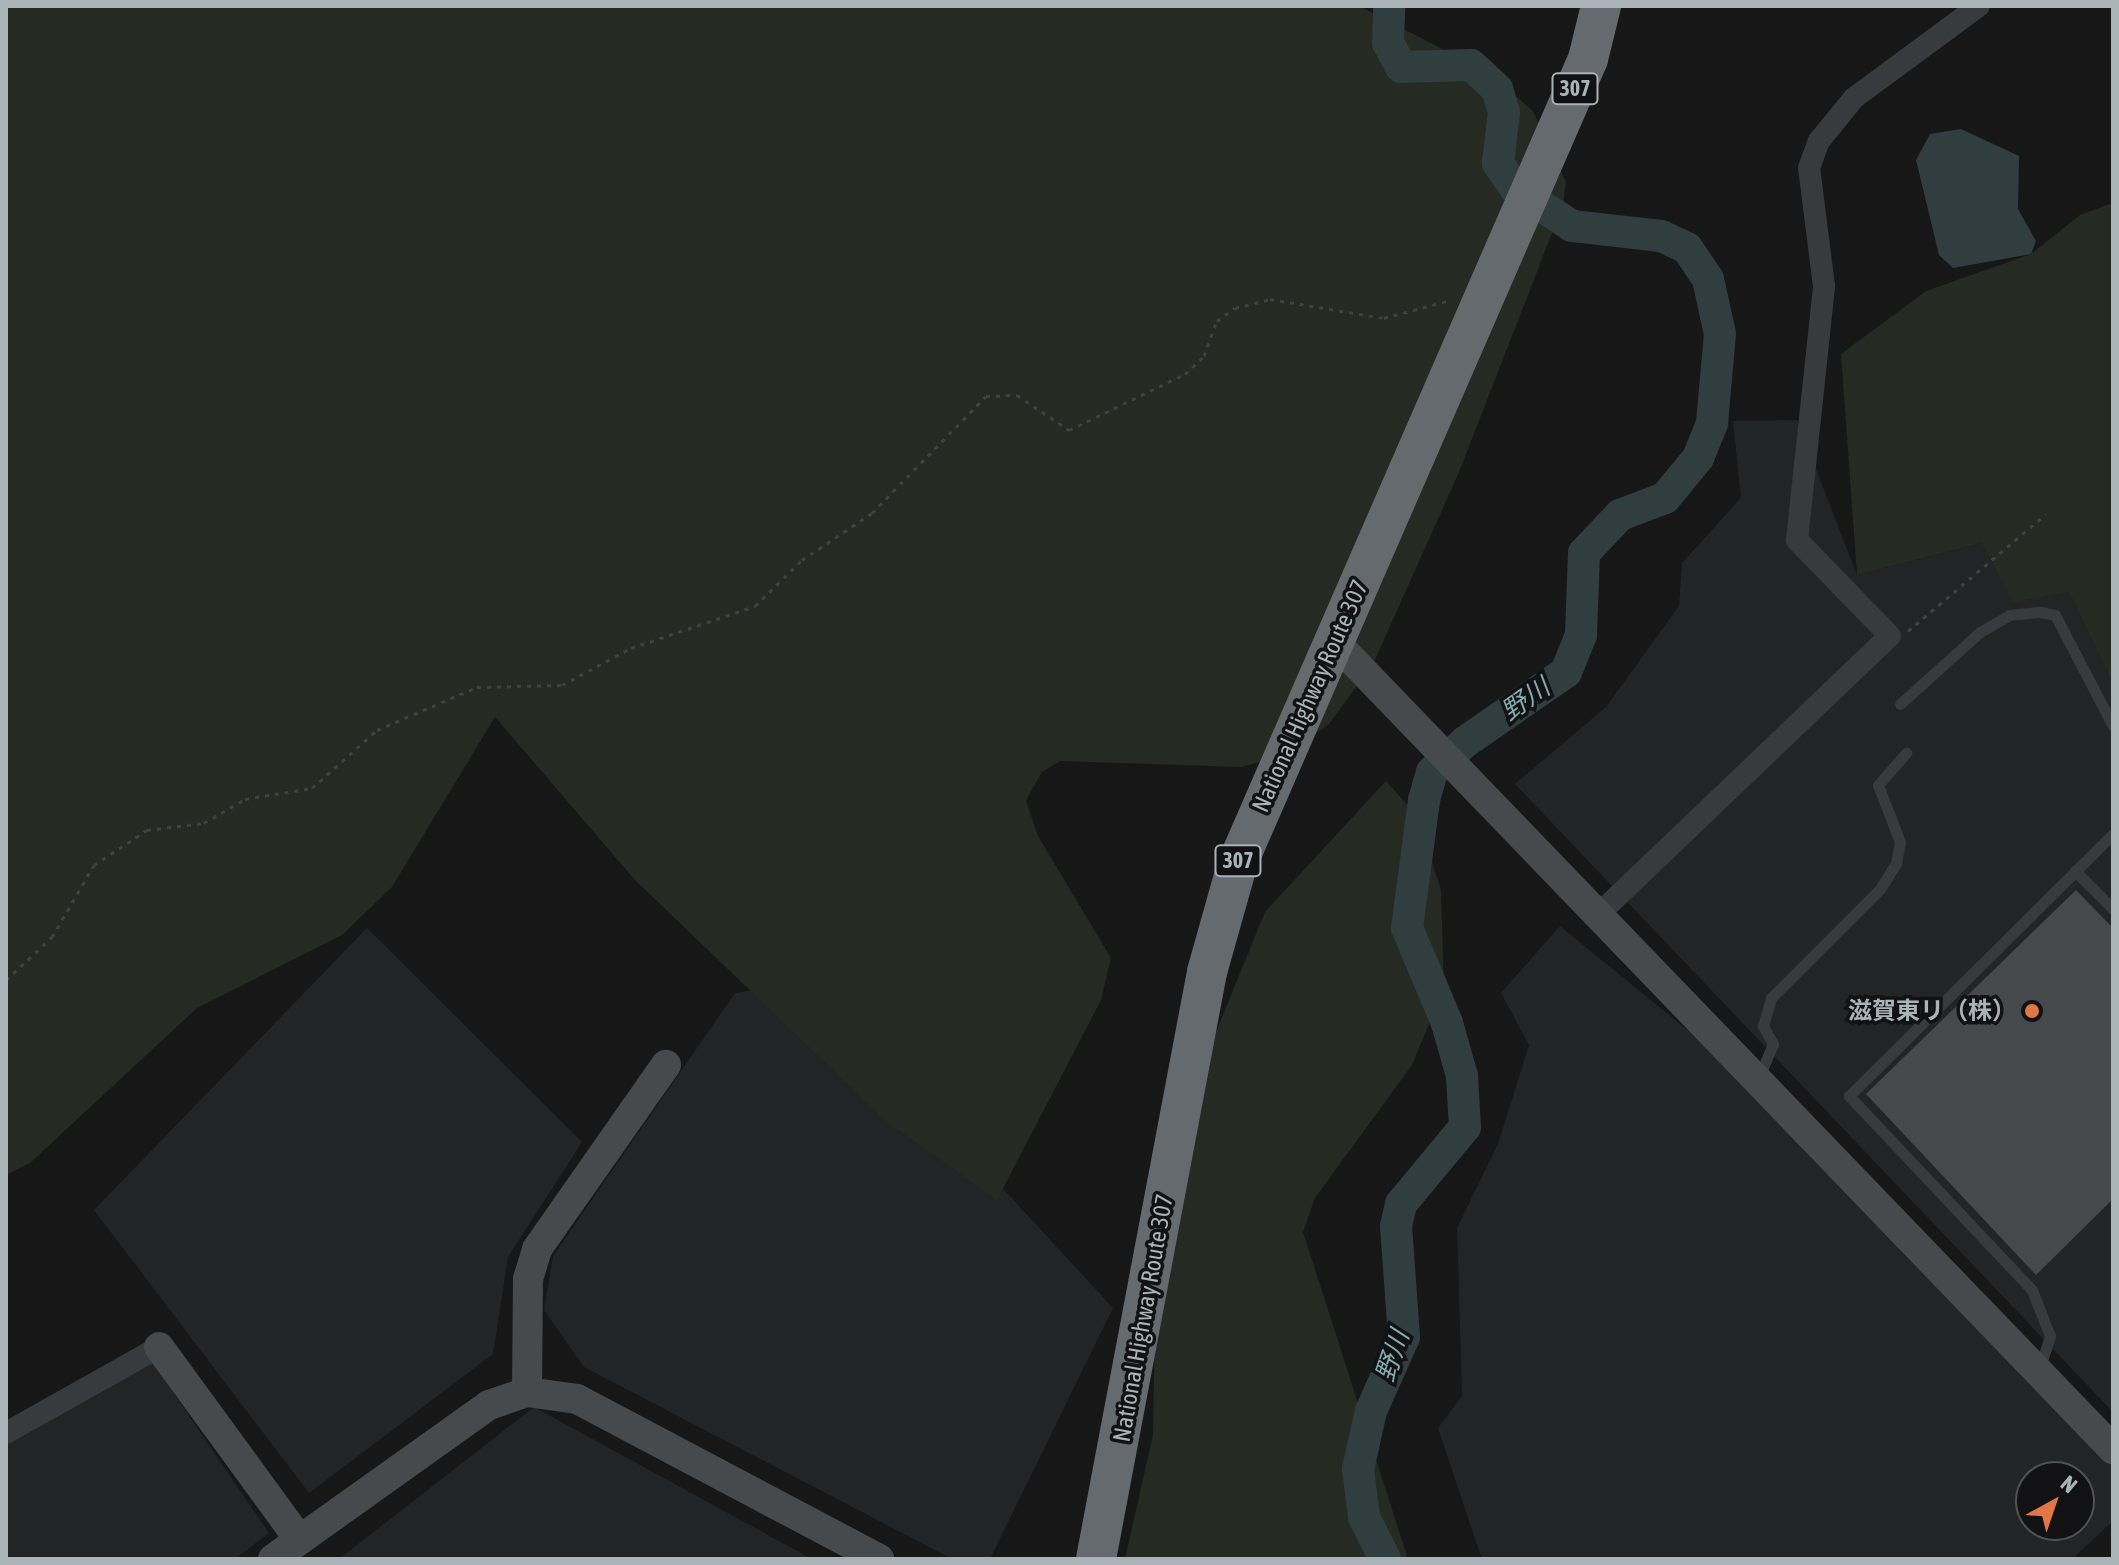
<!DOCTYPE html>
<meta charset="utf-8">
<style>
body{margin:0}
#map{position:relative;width:2119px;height:1565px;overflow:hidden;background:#171718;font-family:"Asap Condensed","Noto Sans JP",sans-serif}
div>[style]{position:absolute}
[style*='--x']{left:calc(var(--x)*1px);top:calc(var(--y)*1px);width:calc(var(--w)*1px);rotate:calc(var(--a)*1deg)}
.built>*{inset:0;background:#232425}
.green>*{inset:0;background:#252a23}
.water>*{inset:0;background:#313e40}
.river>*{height:32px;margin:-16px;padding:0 16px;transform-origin:16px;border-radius:16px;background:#313e40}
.building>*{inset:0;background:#46494b}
.path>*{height:3px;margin-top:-1.5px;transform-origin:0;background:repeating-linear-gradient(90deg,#3e4244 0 4px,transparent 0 10px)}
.lane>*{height:11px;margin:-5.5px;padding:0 5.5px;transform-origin:5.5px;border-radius:5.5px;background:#383b3d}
.street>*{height:22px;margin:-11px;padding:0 11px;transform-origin:11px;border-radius:11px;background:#383b3d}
.secondary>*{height:30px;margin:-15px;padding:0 15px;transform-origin:15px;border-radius:15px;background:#464a4d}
.highway>*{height:40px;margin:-20px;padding:0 20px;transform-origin:20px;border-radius:20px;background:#656a6e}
.dots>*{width:22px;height:22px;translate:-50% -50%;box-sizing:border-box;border:4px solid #121214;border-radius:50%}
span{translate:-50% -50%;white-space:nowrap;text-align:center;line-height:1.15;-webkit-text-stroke:7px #121214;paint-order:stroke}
.shield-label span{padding:2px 6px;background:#121214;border:2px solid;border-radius:6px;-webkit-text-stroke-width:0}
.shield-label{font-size:22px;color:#aab3b7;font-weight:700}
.street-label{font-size:24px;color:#aab3b7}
.poi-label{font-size:24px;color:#aab3b7;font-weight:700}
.right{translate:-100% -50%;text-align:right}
.water-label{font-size:26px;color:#85aaaf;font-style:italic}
.frame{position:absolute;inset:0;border:8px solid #aab3b7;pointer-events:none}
.north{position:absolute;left:2015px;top:1461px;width:80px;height:80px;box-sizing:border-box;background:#121214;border:2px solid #4f5255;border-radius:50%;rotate:40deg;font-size:22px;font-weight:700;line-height:32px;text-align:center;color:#aab3b7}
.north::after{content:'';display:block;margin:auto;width:28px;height:36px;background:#e17746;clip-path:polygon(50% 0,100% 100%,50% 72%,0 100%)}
</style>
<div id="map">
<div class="built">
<div style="clip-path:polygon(1797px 420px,1857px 575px,1982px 543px,2069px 592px,2113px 684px,2113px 1412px,1515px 784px,1606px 707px,1679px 606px,1682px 563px,1741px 498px,1733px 421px)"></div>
<div style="clip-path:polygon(evenodd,1560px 926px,1762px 1091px,2113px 1464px,2113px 1521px,2072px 1559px,1482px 1559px,1438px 1428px,1462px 1396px,1457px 1228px,1498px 1144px,1529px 1045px,1501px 993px,1560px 926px,2031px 1477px,2079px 1477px,2079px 1525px,2031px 1525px,2031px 1477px)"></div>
<div style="clip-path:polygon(367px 928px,582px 1142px,508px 1257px,493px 1354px,309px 1493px,94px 1210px)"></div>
<div style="clip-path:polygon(771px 987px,950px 1131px,1113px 1308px,990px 1559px,952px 1559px,584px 1367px,544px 1310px,553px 1256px,735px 993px)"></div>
<div style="clip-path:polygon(153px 1363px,269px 1533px,235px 1559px,6px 1559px,6px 1445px)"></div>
<div style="clip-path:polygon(534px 1407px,812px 1559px,339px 1559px)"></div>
</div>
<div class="green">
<div style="clip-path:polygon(6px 6px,1359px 6px,1489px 73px,1533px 111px,1566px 182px,1563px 205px,1459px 472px,1374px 662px,1329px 724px,1285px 755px,1241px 767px,1060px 761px,1042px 772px,1026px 800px,1038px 836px,1111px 958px,1101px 1000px,997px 1200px,886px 1121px,635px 880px,495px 717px,392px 887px,342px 935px,197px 1008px,30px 1163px,6px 1175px)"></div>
<div style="clip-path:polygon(2113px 203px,2113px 684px,2069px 592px,2013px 602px,1982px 543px,1857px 575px,1841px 354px,1926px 291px,2031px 254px,2080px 215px)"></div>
<div style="clip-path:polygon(1386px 781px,1417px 816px,1441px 890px,1444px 988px,1412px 1065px,1315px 1198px,1303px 1232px,1408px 1559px,1125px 1559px,1153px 1435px,1155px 1319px,1194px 1086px,1265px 912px)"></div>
</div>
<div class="water">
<div style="clip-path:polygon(1961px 129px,2019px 156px,2018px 209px,2036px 241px,2031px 254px,1953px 268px,1939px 255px,1916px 160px,1930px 134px)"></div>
</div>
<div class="river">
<div style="--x:1385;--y:1559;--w:47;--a:-116.6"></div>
<div style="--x:1364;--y:1517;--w:48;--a:-97.1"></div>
<div style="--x:1358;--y:1469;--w:59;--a:-77.4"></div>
<div style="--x:1371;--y:1411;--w:81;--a:-66"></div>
<div style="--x:1404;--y:1337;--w:111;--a:-94.1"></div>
<div style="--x:1396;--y:1226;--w:23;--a:-77"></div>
<div style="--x:1401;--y:1204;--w:100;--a:-50.3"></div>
<div style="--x:1465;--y:1127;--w:51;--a:-93.4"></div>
<div style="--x:1462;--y:1076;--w:55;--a:-105.8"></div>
<div style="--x:1447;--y:1023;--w:103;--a:-112.8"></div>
<div style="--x:1407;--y:928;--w:129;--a:-82.4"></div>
<div style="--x:1424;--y:800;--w:29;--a:-74"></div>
<div style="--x:1432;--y:772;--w:45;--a:-42.3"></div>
<div style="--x:1465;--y:742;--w:123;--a:-34.7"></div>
<div style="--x:1566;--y:672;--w:40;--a:-68"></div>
<div style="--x:1581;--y:635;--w:82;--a:-87.9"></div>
<div style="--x:1584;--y:553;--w:52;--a:-46.5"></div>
<div style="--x:1620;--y:515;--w:48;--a:-20.7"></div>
<div style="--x:1665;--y:498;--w:52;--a:-50.5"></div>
<div style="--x:1698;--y:458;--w:38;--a:-68"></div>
<div style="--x:1712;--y:423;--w:89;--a:-84.9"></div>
<div style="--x:1720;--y:334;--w:56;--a:-102.3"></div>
<div style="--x:1708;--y:279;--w:37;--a:-124"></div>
<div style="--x:1687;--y:248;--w:29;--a:-155"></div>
<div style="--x:1661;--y:236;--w:90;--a:-173.6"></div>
<div style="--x:1572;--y:226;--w:67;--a:-146.5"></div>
<div style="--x:1516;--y:189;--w:32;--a:-125"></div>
<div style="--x:1498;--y:163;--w:51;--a:-83.3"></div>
<div style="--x:1504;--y:112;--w:24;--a:-107"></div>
<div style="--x:1497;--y:89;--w:35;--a:-137"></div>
<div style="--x:1471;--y:65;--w:70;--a:178.4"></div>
<div style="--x:1401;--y:67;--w:27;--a:-118"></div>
<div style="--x:1388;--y:43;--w:37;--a:-88"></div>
</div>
<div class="building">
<div style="clip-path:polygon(2076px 890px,2113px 928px,2113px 1199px,2036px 1275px,1866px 1094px)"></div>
</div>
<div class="path">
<div style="--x:1908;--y:631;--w:181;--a:-40.3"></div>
<div style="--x:6;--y:980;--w:63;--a:-43.1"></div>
<div style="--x:52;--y:937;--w:83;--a:-59.7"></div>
<div style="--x:94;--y:865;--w:64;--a:-33.4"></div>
<div style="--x:147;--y:830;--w:57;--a:-7"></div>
<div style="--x:204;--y:823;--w:48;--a:-30.3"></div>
<div style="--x:245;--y:799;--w:68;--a:-9.3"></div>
<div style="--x:312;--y:788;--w:87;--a:-41.7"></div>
<div style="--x:377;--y:730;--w:109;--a:-23.3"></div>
<div style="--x:477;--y:687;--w:85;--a:-1.3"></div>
<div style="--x:562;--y:685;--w:78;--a:-28.2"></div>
<div style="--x:631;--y:648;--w:131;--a:-18.7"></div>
<div style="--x:755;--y:606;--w:66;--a:-44.4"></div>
<div style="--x:802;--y:560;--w:84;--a:-33.9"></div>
<div style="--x:872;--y:513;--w:163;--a:-45.7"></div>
<div style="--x:986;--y:396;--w:31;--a:-2"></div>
<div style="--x:1017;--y:395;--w:63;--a:33.9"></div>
<div style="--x:1069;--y:430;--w:129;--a:-25.8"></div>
<div style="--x:1185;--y:374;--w:26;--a:-43"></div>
<div style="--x:1204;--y:356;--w:37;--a:-70"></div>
<div style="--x:1217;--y:321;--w:22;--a:-36"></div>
<div style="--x:1235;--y:308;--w:36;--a:-14"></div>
<div style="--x:1270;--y:299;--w:116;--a:9.5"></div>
<div style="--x:1384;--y:318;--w:69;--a:-15"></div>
</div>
<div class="lane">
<div style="--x:1900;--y:704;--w:108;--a:-42"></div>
<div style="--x:1980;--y:632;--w:34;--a:-30"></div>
<div style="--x:2009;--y:615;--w:31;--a:-6"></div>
<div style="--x:2040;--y:612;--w:15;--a:11"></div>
<div style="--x:2055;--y:615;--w:125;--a:62.4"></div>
<div style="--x:2075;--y:871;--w:54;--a:45"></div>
<div style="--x:1759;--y:1077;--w:36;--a:-67"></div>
<div style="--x:1773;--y:1044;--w:21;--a:-119"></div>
<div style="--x:1763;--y:1026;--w:29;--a:-74"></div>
<div style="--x:1771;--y:998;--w:154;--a:-45"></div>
<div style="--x:1880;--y:889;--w:31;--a:-58"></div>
<div style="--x:1896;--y:863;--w:21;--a:-79"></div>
<div style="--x:1900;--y:842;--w:61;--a:-111.1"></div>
<div style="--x:1878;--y:785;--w:43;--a:-48.8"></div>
<div style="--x:2040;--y:1367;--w:33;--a:-72"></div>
<div style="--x:2050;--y:1336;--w:49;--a:-111.4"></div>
<div style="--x:2032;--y:1290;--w:267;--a:-133.3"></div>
<div style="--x:1849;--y:1096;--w:372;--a:-44.8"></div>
</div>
<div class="street">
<div style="--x:1602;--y:911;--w:398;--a:-43.7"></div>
<div style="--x:1890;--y:636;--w:134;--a:-134.1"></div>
<div style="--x:1797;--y:540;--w:255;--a:-83.9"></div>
<div style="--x:1824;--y:286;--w:119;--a:-97.2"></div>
<div style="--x:1809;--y:168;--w:29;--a:-70"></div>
<div style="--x:1819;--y:141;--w:55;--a:-50.9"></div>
<div style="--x:1854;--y:98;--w:155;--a:-36.4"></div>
<div style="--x:6;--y:1433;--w:176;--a:-29.3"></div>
</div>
<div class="secondary">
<div style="--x:1333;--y:640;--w:1124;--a:46.05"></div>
<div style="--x:159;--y:1347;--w:238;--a:53.9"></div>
<div style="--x:527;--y:1392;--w:113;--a:-89.5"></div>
<div style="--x:528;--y:1279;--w:31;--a:-73"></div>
<div style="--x:537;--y:1249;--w:225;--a:-55"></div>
<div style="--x:273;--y:1559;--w:265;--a:-35.5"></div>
<div style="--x:489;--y:1405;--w:40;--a:-18.9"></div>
<div style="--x:527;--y:1392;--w:50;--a:8"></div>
<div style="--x:577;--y:1399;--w:342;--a:27.9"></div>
</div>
<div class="highway">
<div style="--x:1096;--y:1559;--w:597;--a:-79.29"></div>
<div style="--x:1207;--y:972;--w:114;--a:-74.3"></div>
<div style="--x:1238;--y:862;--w:876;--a:-66.45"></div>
<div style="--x:1588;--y:59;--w:55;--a:-76.2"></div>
</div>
<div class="dots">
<div style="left:2032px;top:1011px;background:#e17746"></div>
</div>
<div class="shield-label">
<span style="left:1575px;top:89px">307</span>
<span style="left:1238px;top:861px">307</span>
</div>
<div class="street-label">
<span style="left:1310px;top:696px;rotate:-66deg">National Highway Route 307</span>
<span style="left:1143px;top:1318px;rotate:-80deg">National Highway Route 307</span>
</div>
<div class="poi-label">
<span class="right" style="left:2016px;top:1011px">滋賀東リ（株）</span>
</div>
<div class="water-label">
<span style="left:1526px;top:700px;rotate:-35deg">野川</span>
<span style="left:1393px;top:1356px;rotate:-71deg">野川</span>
</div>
<div class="frame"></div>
<div class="north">N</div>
</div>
